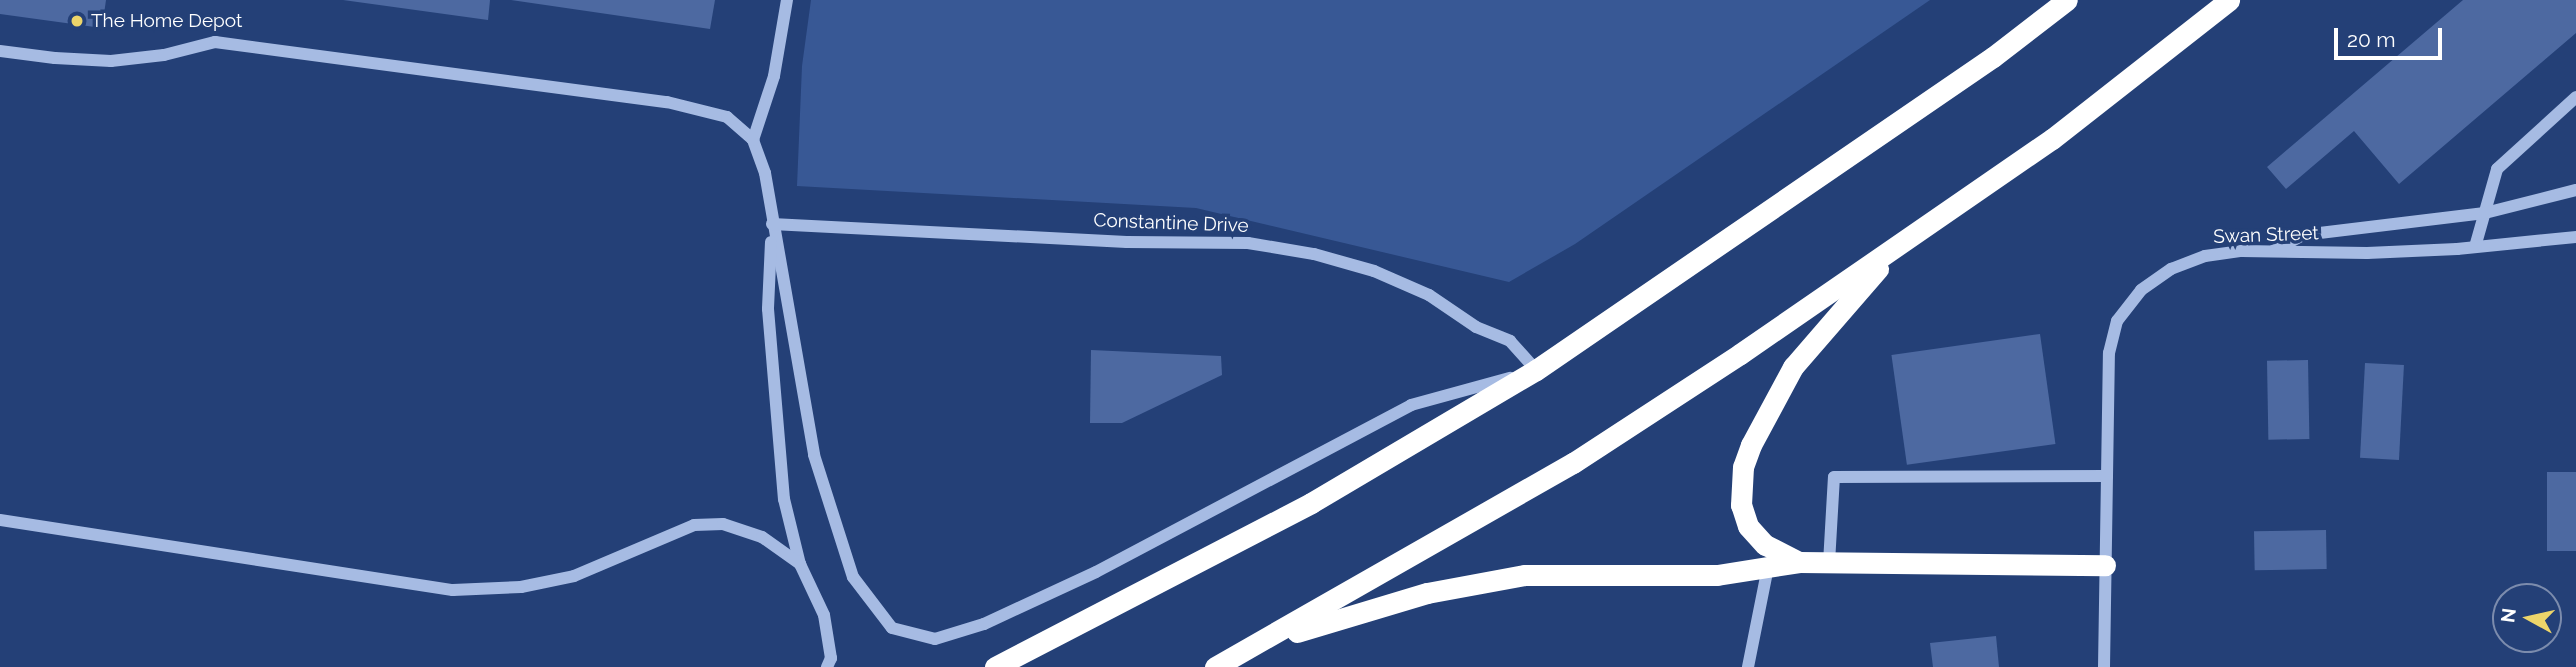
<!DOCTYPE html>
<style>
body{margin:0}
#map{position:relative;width:2576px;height:667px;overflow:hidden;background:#244077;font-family:Raleway,sans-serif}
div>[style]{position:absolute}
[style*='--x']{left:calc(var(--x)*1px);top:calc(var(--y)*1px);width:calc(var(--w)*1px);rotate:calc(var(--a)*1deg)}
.green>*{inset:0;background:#385895}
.building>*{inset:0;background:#4d69a1;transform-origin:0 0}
.minor>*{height:12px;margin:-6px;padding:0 6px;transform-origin:6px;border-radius:6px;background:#a6bbe3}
.highway>*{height:21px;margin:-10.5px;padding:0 10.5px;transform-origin:10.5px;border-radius:10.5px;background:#fff}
.dots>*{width:19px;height:19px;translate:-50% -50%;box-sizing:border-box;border:4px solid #244077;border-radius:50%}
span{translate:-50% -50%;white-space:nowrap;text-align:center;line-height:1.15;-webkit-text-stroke:7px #244077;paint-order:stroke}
.poi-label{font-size:19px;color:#fff}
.left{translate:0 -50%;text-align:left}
.street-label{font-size:19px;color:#fff}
.north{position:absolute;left:2492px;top:583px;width:70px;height:70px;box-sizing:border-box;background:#244077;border:2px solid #7c8cad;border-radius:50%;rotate:278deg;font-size:19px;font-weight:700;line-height:28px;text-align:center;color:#fff}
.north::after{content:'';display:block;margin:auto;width:24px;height:32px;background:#edd56a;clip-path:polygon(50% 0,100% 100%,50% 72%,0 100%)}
.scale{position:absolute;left:2334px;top:28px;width:108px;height:32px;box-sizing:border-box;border:4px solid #fff;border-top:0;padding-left:9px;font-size:21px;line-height:24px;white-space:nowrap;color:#fff;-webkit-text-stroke:5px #244077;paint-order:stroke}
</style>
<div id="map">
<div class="green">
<div style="clip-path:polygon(811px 0,1930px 0,1575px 244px,1509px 282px,1196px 208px,797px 186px,802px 66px)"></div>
</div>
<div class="building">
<div style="clip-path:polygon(0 0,106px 0,102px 28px,0 14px)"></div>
<div style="clip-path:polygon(343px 0,490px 0,488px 20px)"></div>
<div style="clip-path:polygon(511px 0,715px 0,710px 29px)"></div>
<div style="clip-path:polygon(2463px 0,2576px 0,2576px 33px,2399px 184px,2354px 131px,2286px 189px,2267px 167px)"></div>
<div style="left:2040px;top:334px;width:111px;height:150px;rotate:82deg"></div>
<div style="clip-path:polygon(1091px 350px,1221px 356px,1222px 375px,1122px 423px,1090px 423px)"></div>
<div style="left:2308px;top:360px;width:79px;height:41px;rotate:89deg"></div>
<div style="left:2365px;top:363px;width:39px;height:95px;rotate:3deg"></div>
<div style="left:2576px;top:472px;width:79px;height:29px;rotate:90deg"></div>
<div style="left:2326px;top:530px;width:39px;height:72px;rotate:89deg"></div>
<div style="clip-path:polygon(1996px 636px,1999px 667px,1933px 667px,1930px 643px)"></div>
</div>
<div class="minor">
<div style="--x:0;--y:51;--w:55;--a:7.3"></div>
<div style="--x:55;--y:58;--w:56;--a:3.1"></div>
<div style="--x:111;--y:61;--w:53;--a:-6.5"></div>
<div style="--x:164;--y:55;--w:53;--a:-14.3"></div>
<div style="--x:215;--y:42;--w:456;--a:7.6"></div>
<div style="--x:667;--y:102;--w:62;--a:14"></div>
<div style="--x:727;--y:117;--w:35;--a:41"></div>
<div style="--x:753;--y:140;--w:35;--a:70"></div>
<div style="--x:765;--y:173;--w:286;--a:80.1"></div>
<div style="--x:814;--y:455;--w:128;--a:72.3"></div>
<div style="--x:853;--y:577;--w:64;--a:52.6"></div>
<div style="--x:892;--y:628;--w:44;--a:14.3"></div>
<div style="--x:935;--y:639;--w:51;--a:-17"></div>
<div style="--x:984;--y:624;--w:123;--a:-24.9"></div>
<div style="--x:1096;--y:572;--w:357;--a:-27.9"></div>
<div style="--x:1411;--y:405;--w:103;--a:-15.3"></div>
<div style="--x:753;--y:140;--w:67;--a:-71.8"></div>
<div style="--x:774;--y:76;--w:77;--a:-80.3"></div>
<div style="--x:772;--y:224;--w:355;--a:2.9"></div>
<div style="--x:1127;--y:242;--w:121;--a:0.5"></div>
<div style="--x:1248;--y:243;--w:67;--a:9.5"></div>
<div style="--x:1314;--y:254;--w:62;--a:15.8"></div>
<div style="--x:1374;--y:271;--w:60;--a:23.6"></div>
<div style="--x:1429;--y:295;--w:57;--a:34.2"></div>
<div style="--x:1476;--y:327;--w:37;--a:22"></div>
<div style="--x:1510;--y:341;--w:39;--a:48"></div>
<div style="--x:1536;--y:370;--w:5;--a:158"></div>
<div style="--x:771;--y:242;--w:67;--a:92.6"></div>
<div style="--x:768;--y:309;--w:191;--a:85.2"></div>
<div style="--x:784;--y:499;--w:67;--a:76.2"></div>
<div style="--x:800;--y:564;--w:56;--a:64.8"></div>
<div style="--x:824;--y:615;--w:44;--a:80.8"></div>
<div style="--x:831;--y:658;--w:10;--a:114"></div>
<div style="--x:2475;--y:247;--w:81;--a:-74.2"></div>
<div style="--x:2497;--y:169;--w:107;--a:-42.3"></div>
<div style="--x:2273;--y:251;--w:34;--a:-28"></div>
<div style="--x:2303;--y:235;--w:183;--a:-6.9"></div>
<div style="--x:2485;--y:213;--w:94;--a:-14.2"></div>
<div style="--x:0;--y:520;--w:458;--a:8.8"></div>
<div style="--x:453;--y:590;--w:68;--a:-2.5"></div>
<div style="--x:521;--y:587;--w:54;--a:-11.7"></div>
<div style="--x:574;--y:576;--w:130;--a:-23"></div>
<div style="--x:694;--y:525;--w:29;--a:-2"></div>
<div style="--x:723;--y:524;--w:41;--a:18.4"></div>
<div style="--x:762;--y:537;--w:47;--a:35.4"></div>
<div style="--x:1829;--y:563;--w:86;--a:-86.7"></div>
<div style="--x:1834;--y:477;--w:273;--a:-0.2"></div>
<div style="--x:1748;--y:667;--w:102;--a:-78.7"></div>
<div style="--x:2104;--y:667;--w:314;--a:-89.1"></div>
<div style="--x:2109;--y:353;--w:33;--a:-76"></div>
<div style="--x:2117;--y:321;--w:39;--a:-52"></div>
<div style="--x:2141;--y:290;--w:37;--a:-35"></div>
<div style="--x:2171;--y:269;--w:36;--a:-21"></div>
<div style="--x:2205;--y:256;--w:37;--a:-8"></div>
<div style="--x:2242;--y:251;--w:125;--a:0.9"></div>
<div style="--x:2367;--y:253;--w:90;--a:-2.5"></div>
<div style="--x:2457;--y:249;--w:120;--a:-5.8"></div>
</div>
<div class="highway">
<div style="--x:1799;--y:562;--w:38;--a:-153"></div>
<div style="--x:1765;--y:545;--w:25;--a:-132"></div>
<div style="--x:1748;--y:526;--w:22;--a:-108"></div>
<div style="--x:1741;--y:505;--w:38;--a:-87"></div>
<div style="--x:1743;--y:467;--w:23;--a:-70"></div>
<div style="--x:1751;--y:445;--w:89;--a:-61.7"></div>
<div style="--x:1793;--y:367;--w:130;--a:-49.1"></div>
<div style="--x:1297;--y:632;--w:136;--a:-16.7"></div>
<div style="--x:1427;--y:593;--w:100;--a:-10.4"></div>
<div style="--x:1525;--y:575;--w:192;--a:0"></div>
<div style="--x:1717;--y:575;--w:83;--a:-9"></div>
<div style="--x:1799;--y:562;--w:306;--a:0.6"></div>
<div style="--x:995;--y:667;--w:356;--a:-27.4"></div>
<div style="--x:1311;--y:503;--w:261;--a:-30.6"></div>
<div style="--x:1536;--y:370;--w:554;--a:-34.41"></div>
<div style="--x:1993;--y:57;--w:93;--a:-37.6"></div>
<div style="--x:1215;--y:667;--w:412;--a:-29.7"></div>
<div style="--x:1573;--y:463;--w:199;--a:-33.1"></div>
<div style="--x:1740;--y:354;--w:379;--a:-34.6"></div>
<div style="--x:2052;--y:139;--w:225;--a:-38.1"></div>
</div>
<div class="dots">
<div style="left:77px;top:21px;background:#edd56a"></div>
</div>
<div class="poi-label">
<span class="left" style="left:91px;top:21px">The Home Depot</span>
</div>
<div class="street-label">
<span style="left:1171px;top:223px;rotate:2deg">Constantine Drive</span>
<span style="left:2266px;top:235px;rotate:-2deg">Swan Street</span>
</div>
<div class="north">N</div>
<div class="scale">20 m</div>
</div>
